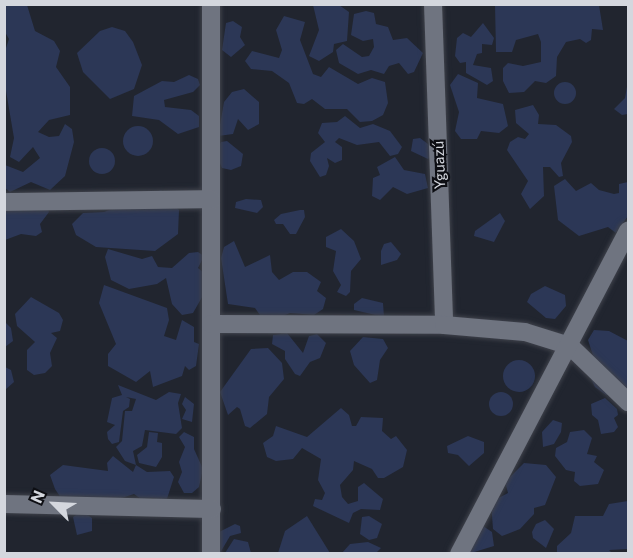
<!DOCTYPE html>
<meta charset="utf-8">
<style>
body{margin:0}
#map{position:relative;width:633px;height:558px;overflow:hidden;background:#21252f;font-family:Commissioner,sans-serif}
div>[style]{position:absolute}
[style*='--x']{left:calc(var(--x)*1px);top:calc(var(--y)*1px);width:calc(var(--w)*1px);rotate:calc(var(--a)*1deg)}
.green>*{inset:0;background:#2c3756}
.round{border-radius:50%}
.roads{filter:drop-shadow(0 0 2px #3f424b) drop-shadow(0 0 2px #3f424b)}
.minor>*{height:18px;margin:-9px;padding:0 9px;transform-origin:9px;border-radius:9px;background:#6f7480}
span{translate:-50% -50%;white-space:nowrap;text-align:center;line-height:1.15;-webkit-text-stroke:4.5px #0d0e13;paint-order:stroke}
.street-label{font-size:15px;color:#d4d7de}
.frame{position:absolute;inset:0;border:6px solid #d4d7de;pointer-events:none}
.north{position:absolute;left:24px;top:474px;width:60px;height:60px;-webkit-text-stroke:4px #0d0e13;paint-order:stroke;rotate:294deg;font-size:16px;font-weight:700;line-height:24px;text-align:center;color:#d4d7de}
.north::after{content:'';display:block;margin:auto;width:21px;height:27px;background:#d4d7de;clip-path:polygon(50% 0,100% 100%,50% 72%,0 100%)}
</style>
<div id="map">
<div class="green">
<div style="clip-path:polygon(5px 4px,27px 5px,35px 31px,54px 41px,60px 51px,56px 67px,70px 87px,70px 115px,49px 120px,38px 132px,49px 137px,59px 136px,65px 124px,72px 129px,74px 142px,65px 176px,50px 190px,31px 182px,10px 192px,5px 188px,5px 165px,23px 172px,40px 158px,33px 147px,19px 162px,10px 157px,14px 138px,5px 85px,5px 51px,9px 39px,5px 32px)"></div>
<div style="clip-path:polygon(313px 5px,339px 5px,349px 12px,347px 41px,334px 44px,333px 52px,319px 61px,309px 56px,319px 30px)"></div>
<div style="clip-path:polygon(495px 5px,599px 5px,603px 30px,592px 29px,591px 40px,586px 43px,580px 39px,566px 42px,557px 57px,556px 76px,546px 83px,535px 81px,524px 92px,509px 93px,503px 81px,503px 68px,508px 63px,523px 66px,541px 62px,541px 42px,538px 34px,516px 40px,512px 52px,496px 52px)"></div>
<div style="clip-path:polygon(366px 11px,374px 13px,376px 24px,388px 27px,393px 40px,407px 38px,423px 53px,414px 72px,408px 74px,399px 63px,389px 66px,384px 74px,371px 70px,358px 74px,339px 63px,336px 50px,343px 44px,362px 57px,369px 56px,374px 47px,373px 39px,363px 41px,351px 35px,354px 14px)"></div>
<div style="clip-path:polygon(284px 16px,305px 22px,300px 40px,313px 74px,321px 77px,329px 67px,358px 84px,372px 78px,385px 82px,388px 103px,383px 115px,372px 121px,360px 122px,347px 109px,325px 109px,312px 99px,304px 104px,297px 103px,289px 83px,272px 71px,251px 69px,245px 61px,252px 51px,279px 58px,282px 50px,276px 30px)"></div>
<div style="clip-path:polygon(233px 21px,242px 27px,240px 37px,245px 45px,231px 57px,222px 50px,226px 23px)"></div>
<div style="clip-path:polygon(483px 23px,494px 38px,492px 45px,482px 44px,482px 53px,477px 54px,473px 65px,491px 68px,493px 81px,487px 85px,466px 73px,466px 62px,460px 63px,455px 56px,457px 38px,463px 33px,471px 37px)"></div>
<div style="clip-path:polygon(112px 27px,125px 31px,133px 42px,142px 65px,134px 89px,110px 99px,83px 72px,77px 53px,100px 31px)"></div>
<div style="clip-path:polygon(458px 74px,478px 83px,477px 98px,503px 104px,508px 126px,499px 133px,481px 131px,477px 139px,461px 139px,455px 131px,459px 112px,450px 85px)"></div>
<div style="clip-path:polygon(189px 75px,198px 79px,200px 85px,193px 92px,164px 100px,165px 107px,191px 110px,199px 116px,199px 127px,178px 134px,159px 120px,132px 116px,134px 96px,162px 81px,174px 82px)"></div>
<div style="clip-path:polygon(628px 81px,628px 114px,622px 115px,614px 109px,625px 98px)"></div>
<div class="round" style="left:554px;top:82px;width:22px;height:22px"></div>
<div style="clip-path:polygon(244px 89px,259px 102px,259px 124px,248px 130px,238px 119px,233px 134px,218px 136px,224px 102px,232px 92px)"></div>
<div style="clip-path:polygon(533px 105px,539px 115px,538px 124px,556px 125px,571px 136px,572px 142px,561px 163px,563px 176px,559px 177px,550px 167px,543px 167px,544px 196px,530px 209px,521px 194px,528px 181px,507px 150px,510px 142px,518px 137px,525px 139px,529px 134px,516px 123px,515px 110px)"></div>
<div style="clip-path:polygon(345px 116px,360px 128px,373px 124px,390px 131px,402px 147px,398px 154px,390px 156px,379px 142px,357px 145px,339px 138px,335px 142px,342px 147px,342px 160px,335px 163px,327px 158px,329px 166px,326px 175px,320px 177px,310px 161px,311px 153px,325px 142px,318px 133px,322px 123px,337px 122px)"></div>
<div class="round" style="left:123px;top:126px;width:30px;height:30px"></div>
<div style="clip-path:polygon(420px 138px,432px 147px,432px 156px,428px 159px,411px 151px,413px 139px)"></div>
<div style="clip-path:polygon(227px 141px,243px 154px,241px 166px,231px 170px,222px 168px,215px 152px,221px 142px)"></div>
<div class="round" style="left:89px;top:148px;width:26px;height:26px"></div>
<div style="clip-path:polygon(395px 157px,404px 170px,425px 174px,428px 188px,407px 194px,393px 187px,380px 200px,372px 196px,373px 178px,380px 175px,377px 167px)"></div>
<div style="clip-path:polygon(565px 179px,576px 191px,591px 183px,599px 190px,614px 194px,619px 193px,619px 184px,628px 182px,628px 216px,616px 233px,608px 227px,579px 236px,558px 220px,554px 186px)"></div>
<div style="clip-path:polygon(161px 190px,179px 210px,178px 234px,155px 251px,96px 247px,76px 235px,72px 224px,83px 213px,104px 212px)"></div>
<div style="clip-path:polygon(43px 197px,49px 212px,40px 224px,42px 232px,36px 236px,21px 234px,5px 240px,5px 208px)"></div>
<div style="clip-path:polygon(246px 199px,261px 200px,263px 207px,257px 213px,235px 208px,236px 202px)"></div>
<div style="clip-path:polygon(300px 210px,304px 210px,305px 217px,296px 234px,290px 234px,283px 224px,276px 224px,274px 220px,281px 214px)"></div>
<div style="clip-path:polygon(500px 213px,505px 221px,494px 242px,474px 236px,475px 231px)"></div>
<div style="clip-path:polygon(341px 229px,354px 241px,361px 259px,351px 271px,350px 292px,346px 296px,337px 292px,341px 285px,333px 271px,336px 251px,326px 247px,326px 237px)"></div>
<div style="clip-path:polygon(234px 241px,245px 267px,270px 255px,272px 272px,279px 280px,293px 272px,307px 272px,321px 282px,317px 291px,326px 298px,323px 309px,314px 315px,290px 313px,276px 319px,262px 318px,255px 308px,228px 304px,221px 258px,224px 247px)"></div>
<div style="clip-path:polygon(391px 242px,401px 254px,397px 260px,381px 265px,381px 251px,384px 244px)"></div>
<div style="clip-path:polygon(108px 249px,142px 259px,152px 256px,158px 267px,172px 268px,189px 253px,198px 252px,204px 256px,198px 268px,204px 273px,205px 292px,193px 313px,182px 315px,172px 304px,166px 278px,157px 284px,129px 289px,111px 280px,105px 257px)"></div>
<div style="clip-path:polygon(104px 285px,167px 308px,169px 320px,164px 336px,176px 340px,182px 320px,194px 327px,194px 342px,199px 344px,196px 366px,189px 370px,185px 366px,182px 376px,153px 387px,150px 371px,136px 382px,108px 366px,108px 354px,116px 344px,99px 303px)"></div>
<div style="clip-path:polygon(545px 286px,565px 295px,566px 306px,555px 319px,546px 318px,527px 302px,531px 294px)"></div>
<div style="clip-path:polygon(31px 297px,59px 313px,63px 320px,60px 331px,51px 333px,57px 338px,50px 353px,52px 366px,45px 373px,34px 375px,27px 370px,27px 350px,35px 342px,17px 326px,15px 314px)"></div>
<div style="clip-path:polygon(362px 298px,383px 303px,384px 317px,354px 310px,354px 304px)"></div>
<div style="clip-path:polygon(5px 322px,11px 328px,13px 341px,5px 347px)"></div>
<div style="clip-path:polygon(594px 330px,609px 331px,628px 341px,628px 390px,606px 395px,595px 387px,591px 379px,596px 365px,588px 340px)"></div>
<div style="clip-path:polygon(287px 333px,303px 353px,309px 336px,317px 334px,326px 343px,320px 358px,310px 362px,300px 376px,295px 374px,285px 359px,285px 351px,272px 344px,273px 335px)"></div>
<div style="clip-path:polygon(363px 337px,383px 339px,388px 348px,380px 360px,377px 380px,370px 383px,354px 365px,350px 351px)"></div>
<div style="clip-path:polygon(268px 348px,282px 363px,284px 379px,269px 397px,267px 414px,250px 428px,245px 426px,240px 409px,237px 407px,228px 415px,220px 392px,251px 349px)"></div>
<div class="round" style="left:503px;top:360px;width:32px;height:32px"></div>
<div style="clip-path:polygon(5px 367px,11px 370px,14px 382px,5px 390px)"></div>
<div style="clip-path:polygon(118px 385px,156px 400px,169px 392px,181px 394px,178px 403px,182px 428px,176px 434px,145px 430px,142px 446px,133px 451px,136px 465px,147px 472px,170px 471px,174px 477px,166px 502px,153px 498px,141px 499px,134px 494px,113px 501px,61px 498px,55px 489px,50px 475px,63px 465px,108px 471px,107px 463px,113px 456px,133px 472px,136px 465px,125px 461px,116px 447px,122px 441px,125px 411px,132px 411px,136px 399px,126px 397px,130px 399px,129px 407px,123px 411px,119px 442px,112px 444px,108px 439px,107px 432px,115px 425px,107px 422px,112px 398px,122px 395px)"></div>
<div class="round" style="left:489px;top:392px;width:24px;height:24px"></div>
<div style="clip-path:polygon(185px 397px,194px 404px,192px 422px,182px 419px,186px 410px,182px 404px)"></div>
<div style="clip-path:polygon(605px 398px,617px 409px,618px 415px,614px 418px,618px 427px,614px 432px,601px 434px,598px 420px,592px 415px,591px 404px)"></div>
<div style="clip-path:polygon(341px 408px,349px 415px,352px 426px,356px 426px,361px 417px,383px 418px,382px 431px,391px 439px,396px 436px,407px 450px,403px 467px,384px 478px,378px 478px,372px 469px,354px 461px,353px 470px,340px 485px,342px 497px,348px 504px,358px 501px,358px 487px,364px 483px,383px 499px,380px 510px,361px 509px,353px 513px,349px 523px,313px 506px,315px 499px,322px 500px,325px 493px,318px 480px,321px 459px,302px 448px,293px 459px,276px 461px,267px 457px,263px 443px,273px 436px,276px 426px,307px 437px)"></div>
<div style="clip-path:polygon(553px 420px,562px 423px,561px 432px,554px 444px,543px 447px,542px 432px)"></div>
<div style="clip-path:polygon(584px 430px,592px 438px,587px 454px,597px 456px,594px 462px,604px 470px,598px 484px,580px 486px,574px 481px,575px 472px,566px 470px,555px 456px,556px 448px,567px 442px,570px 432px)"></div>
<div style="clip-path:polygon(149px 432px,158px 433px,157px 442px,162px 443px,162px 457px,156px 467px,139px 463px,137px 455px,147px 447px)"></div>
<div style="clip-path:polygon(184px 432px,194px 437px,194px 449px,203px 469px,199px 487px,192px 493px,184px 493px,178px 482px,182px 472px,179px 462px,185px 447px,179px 437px)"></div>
<div style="clip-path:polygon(468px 436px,484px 442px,484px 453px,469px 466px,458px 455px,448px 453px,447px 446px)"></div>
<div style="clip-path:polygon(524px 463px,546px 465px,556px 477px,545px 505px,534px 508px,534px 514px,520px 529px,502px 536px,493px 529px,491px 502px,508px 493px,505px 482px)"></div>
<div style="clip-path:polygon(628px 501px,628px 549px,609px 550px,612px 553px,557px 553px,557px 546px,571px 533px,575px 516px,603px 516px,609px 504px)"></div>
<div style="clip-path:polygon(82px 511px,92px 518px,92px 531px,77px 535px,73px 517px)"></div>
<div style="clip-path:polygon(307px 516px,330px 553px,278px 553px,285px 531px)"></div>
<div style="clip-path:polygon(369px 516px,382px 524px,377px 538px,369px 540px,360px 534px,362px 517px)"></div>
<div style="clip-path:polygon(545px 520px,554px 529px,546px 548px,533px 538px,532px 532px,536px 524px)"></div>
<div style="clip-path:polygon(235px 524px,240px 526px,241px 533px,230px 536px,220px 553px,214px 552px,215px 534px)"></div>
<div style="clip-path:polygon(483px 526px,492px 532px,494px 546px,471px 553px,470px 544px)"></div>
<div style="clip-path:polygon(234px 539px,248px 542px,251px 553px,225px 553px)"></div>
<div style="clip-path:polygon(368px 542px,381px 548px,376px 553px,342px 553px,350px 544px)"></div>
</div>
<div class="roads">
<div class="minor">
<div style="--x:211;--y:4;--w:550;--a:90"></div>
<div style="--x:433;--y:4;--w:321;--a:88"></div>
<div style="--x:4;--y:202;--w:207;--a:-0.8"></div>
<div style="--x:211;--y:324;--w:233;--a:0.2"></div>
<div style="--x:444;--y:325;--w:81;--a:4.9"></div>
<div style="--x:525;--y:332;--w:47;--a:17.3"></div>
<div style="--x:570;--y:346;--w:81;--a:44"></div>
<div style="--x:4;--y:504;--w:208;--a:1.4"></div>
<div style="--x:459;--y:554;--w:365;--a:-62.4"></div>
</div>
</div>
<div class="street-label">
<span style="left:439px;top:165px;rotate:-92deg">Yguazú</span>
</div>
<div class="frame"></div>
<div class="north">N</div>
</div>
